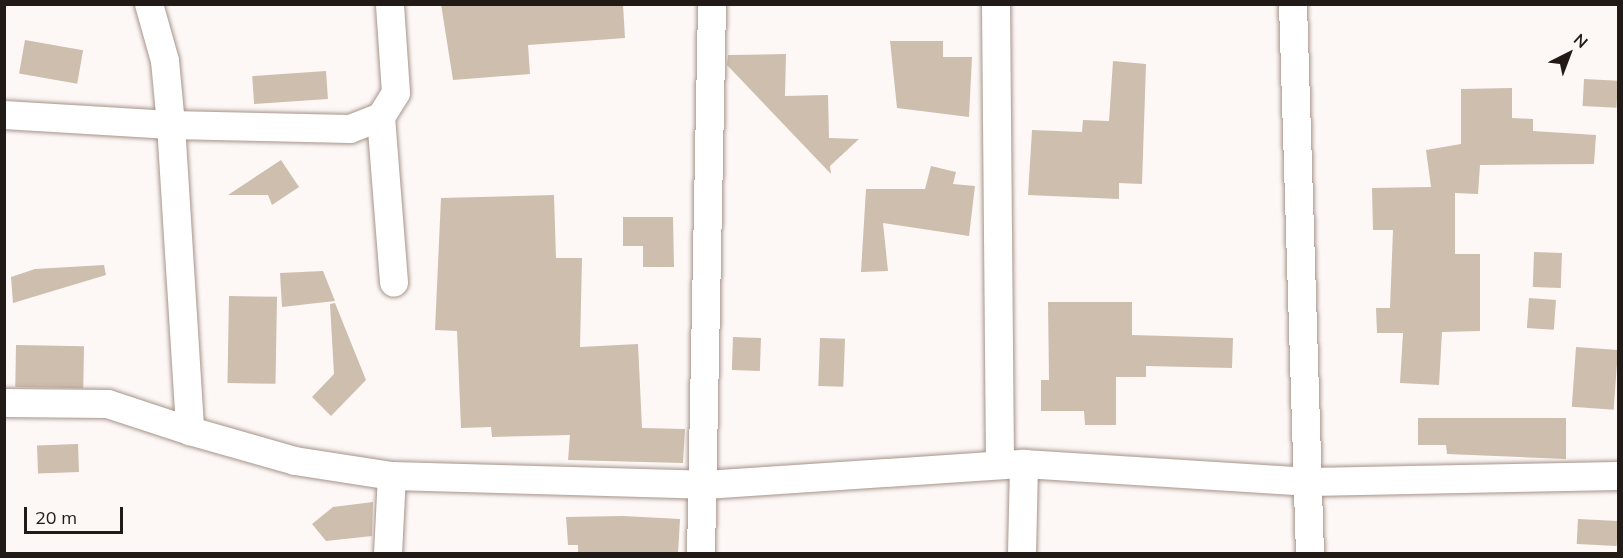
<!DOCTYPE html>
<style>
body{margin:0}
#map{position:relative;width:1623px;height:558px;overflow:hidden;background:#fdf8f6;font-family:Mulish,sans-serif}
div>[style]{position:absolute}
[style*='--x']{left:calc(var(--x)*1px);top:calc(var(--y)*1px);width:calc(var(--w)*1px);rotate:calc(var(--a)*1deg)}
.building>*{inset:0;background:#cdbeae;transform-origin:0 0}
.roads{filter:drop-shadow(0 0 2px #a6938a) drop-shadow(0 0 2px #a6938a)}
.street>*{height:28px;margin:-14px;padding:0 14px;transform-origin:14px;border-radius:14px;background:#fff}
span{translate:-50% -50%;white-space:nowrap;text-align:center;line-height:1.15;-webkit-text-stroke:4.5px #fdf8f6;paint-order:stroke}
.frame{position:absolute;inset:0;border:6px solid #211a17;pointer-events:none}
.north{position:absolute;left:1539px;top:24px;width:60px;height:60px;-webkit-text-stroke:4px #fdf8f6;paint-order:stroke;rotate:42deg;font-size:16px;font-weight:700;line-height:24px;text-align:center;color:#211a17}
.north::after{content:'';display:block;margin:auto;width:21px;height:27px;background:#211a17;clip-path:polygon(50% 0,100% 100%,50% 72%,0 100%)}
.scale{position:absolute;left:24px;top:507px;width:99px;height:27px;box-sizing:border-box;border:3px solid #211a17;border-top:0;padding-left:8px;font-size:18px;line-height:21px;white-space:nowrap;color:#211a17;-webkit-text-stroke:4px #fdf8f6;paint-order:stroke}
</style>
<div id="map">
<div class="building">
<div style="clip-path:polygon(441px 4px,623px 4px,625px 38px,528px 45px,530px 74px,453px 80px)"></div>
<div style="left:25px;top:40px;width:59px;height:34px;rotate:10deg"></div>
<div style="clip-path:polygon(890px 41px,943px 41px,943px 57px,972px 57px,969px 117px,897px 108px)"></div>
<div style="clip-path:polygon(786px 54px,785px 96px,828px 95px,829px 138px,859px 139px,830px 166px,831px 174px,727px 65px,728px 55px)"></div>
<div style="clip-path:polygon(1113px 61px,1146px 64px,1142px 184px,1119px 183px,1119px 199px,1028px 195px,1032px 130px,1082px 132px,1083px 120px,1109px 121px)"></div>
<div style="left:326px;top:71px;width:28px;height:74px;rotate:86deg"></div>
<div style="left:1584px;top:79px;width:34px;height:27px;rotate:3deg"></div>
<div style="clip-path:polygon(1512px 88px,1512px 118px,1533px 119px,1533px 131px,1596px 135px,1594px 164px,1480px 165px,1478px 194px,1455px 193px,1455px 254px,1480px 254px,1480px 331px,1442px 332px,1439px 385px,1400px 383px,1403px 333px,1377px 333px,1376px 308px,1390px 308px,1393px 230px,1373px 230px,1372px 188px,1431px 187px,1426px 150px,1461px 144px,1461px 89px)"></div>
<div style="clip-path:polygon(281px 160px,299px 187px,272px 205px,268px 195px,228px 195px)"></div>
<div style="clip-path:polygon(931px 166px,956px 172px,953px 184px,975px 186px,969px 236px,883px 223px,888px 271px,861px 272px,866px 189px,925px 189px)"></div>
<div style="clip-path:polygon(554px 195px,556px 258px,582px 258px,580px 347px,638px 344px,642px 428px,685px 429px,683px 463px,568px 460px,570px 435px,492px 437px,491px 427px,461px 428px,457px 331px,435px 330px,441px 198px)"></div>
<div style="clip-path:polygon(623px 217px,673px 217px,674px 267px,643px 267px,643px 246px,623px 246px)"></div>
<div style="left:1534px;top:252px;width:28px;height:35px;rotate:2deg"></div>
<div style="clip-path:polygon(104px 265px,106px 275px,13px 303px,11px 277px,35px 269px)"></div>
<div style="clip-path:polygon(323px 271px,335px 301px,282px 307px,280px 273px)"></div>
<div style="left:229px;top:296px;width:48px;height:87px;rotate:1deg"></div>
<div style="left:1529px;top:298px;width:27px;height:30px;rotate:4deg"></div>
<div style="clip-path:polygon(1048px 302px,1132px 302px,1132px 335px,1233px 338px,1232px 368px,1146px 366px,1146px 377px,1116px 377px,1116px 425px,1085px 425px,1084px 411px,1041px 411px,1041px 380px,1049px 380px)"></div>
<div style="clip-path:polygon(335px 303px,366px 380px,331px 416px,312px 397px,334px 374px,330px 304px)"></div>
<div style="left:733px;top:337px;width:28px;height:33px;rotate:2deg"></div>
<div style="left:820px;top:338px;width:25px;height:48px;rotate:2deg"></div>
<div style="left:16px;top:345px;width:68px;height:42px;rotate:1deg"></div>
<div style="left:1576px;top:347px;width:42px;height:60px;rotate:4deg"></div>
<div style="clip-path:polygon(1418px 418px,1566px 418px,1566px 459px,1447px 454px,1446px 445px,1418px 445px)"></div>
<div style="left:78px;top:444px;width:28px;height:41px;rotate:88deg"></div>
<div style="clip-path:polygon(373px 502px,372px 536px,326px 541px,312px 524px,333px 507px)"></div>
<div style="clip-path:polygon(623px 516px,680px 519px,678px 554px,578px 554px,578px 545px,568px 545px,566px 517px)"></div>
<div style="left:1578px;top:519px;width:40px;height:25px;rotate:3deg"></div>
</div>
<div class="roads">
<div class="street">
<div style="--x:149;--y:4;--w:59;--a:74.3"></div>
<div style="--x:165;--y:61;--w:64;--a:84.6"></div>
<div style="--x:171;--y:125;--w:179;--a:1.3"></div>
<div style="--x:350;--y:129;--w:33;--a:-21"></div>
<div style="--x:381;--y:117;--w:28;--a:-58"></div>
<div style="--x:396;--y:93;--w:89;--a:-93.9"></div>
<div style="--x:996;--y:4;--w:460;--a:89.5"></div>
<div style="--x:1293;--y:4;--w:550;--a:88.23"></div>
<div style="--x:4;--y:115;--w:167;--a:3.4"></div>
<div style="--x:171;--y:125;--w:307;--a:86.4"></div>
<div style="--x:190;--y:431;--w:86;--a:-161.8"></div>
<div style="--x:108;--y:404;--w:104;--a:-179.4"></div>
<div style="--x:381;--y:117;--w:166;--a:85.5"></div>
<div style="--x:190;--y:431;--w:109;--a:15.9"></div>
<div style="--x:295;--y:461;--w:98;--a:8.8"></div>
<div style="--x:392;--y:476;--w:313;--a:1.6"></div>
<div style="--x:705;--y:485;--w:320;--a:-3.8"></div>
<div style="--x:1024;--y:464;--w:287;--a:3.6"></div>
<div style="--x:1310;--y:482;--w:308;--a:-1.1"></div>
<div style="--x:388;--y:554;--w:78;--a:-87.1"></div>
<div style="--x:701;--y:554;--w:550;--a:-88.85"></div>
<div style="--x:1022;--y:554;--w:90;--a:-88.7"></div>
</div>
</div>
<div class="frame"></div>
<div class="north">N</div>
<div class="scale">20 m</div>
</div>
